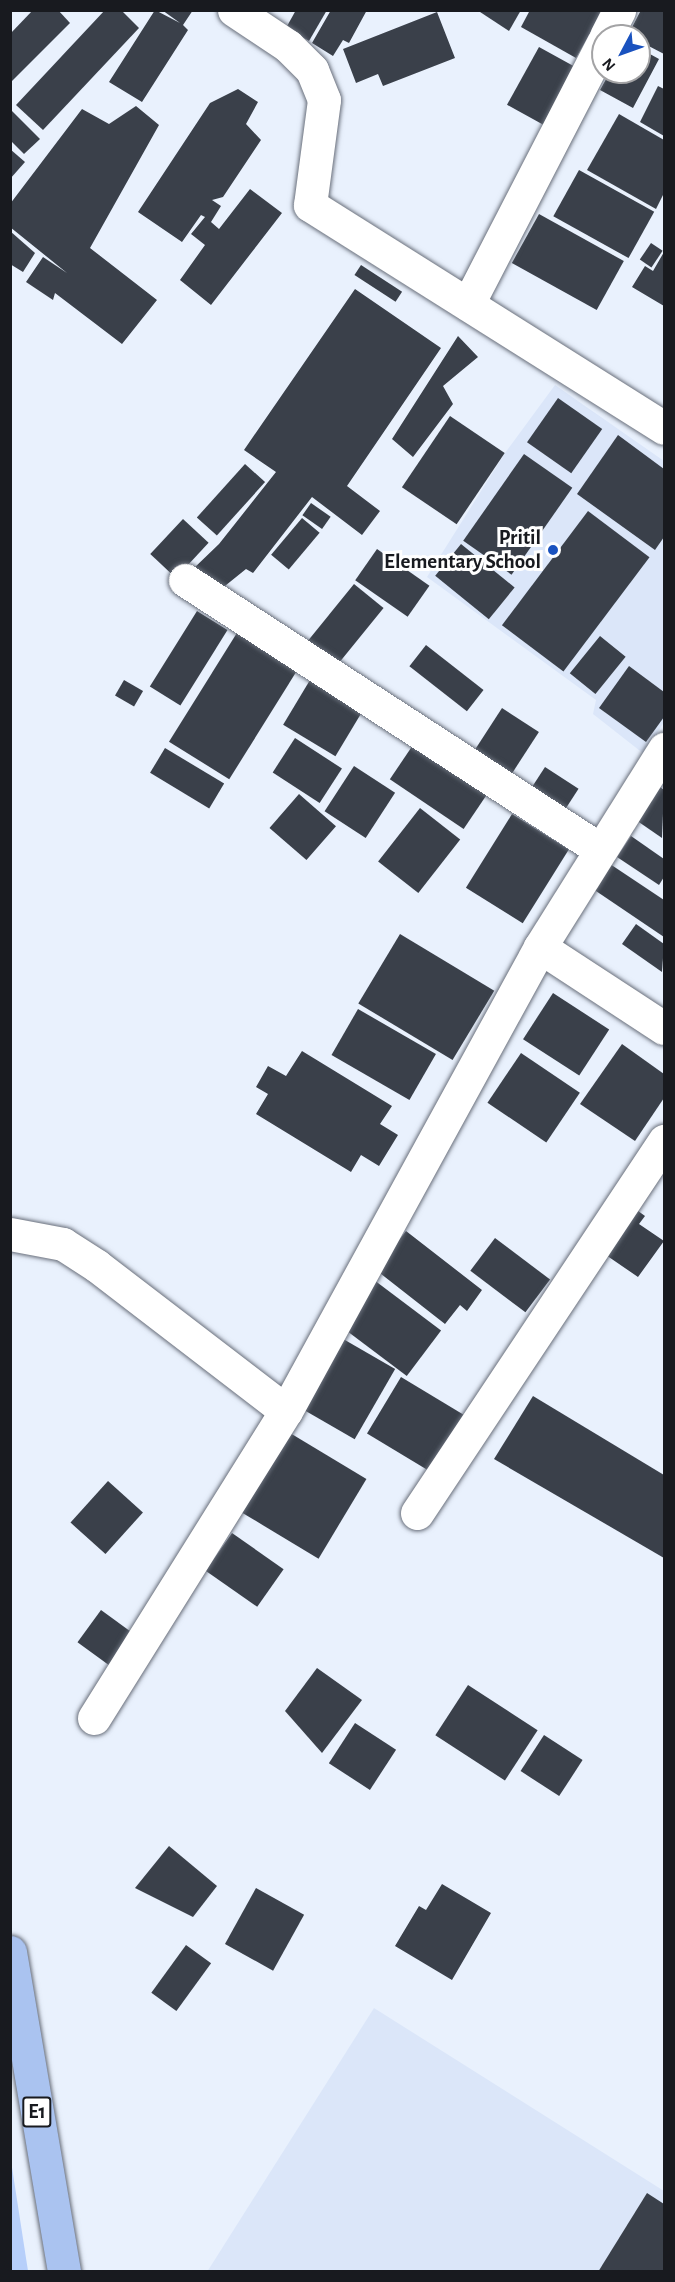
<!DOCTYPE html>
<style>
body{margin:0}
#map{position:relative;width:675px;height:2282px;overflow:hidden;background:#e9f1fd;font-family:"Alegreya Sans",sans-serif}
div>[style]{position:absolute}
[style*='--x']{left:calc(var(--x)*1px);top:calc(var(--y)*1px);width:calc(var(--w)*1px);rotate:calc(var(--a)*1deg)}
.built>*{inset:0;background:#dbe6f9}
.green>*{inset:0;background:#b7cffa}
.building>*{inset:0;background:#3a404a;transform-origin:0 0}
.roads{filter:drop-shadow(0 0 2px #696f7b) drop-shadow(0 0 2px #696f7b)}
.minor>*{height:33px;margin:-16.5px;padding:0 16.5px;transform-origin:16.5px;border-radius:16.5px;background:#fff}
.motorway>*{height:33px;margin:-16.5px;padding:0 16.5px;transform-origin:16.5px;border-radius:16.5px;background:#aac3f0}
.dots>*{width:16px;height:16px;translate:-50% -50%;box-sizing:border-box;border:3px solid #fff;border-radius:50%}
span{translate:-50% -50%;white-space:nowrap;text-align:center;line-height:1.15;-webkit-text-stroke:6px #fff;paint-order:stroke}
.shield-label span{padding:2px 4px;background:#fff;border:2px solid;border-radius:4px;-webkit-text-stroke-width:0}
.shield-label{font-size:20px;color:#181a1f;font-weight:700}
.poi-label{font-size:21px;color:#181a1f;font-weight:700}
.right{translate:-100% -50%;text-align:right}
.frame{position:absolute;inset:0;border:12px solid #181a1f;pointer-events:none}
.north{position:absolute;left:591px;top:24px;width:60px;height:60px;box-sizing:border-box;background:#fff;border:2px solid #a3a3a5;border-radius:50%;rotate:229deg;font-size:16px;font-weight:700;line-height:24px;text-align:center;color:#181a1f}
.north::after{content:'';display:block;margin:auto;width:21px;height:27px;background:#1a52bf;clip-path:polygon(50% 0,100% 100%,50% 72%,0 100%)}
</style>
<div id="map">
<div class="built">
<div style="clip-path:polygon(555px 385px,664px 461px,664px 722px,644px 754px,593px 714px,596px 700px,427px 577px,505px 453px)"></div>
<div style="clip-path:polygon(374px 2008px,664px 2191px,664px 2271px,207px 2272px)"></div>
</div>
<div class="green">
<div style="clip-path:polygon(10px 2161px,11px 2161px,28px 2271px,11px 2271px)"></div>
</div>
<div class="building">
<div style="clip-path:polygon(33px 10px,58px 10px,70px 23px,10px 83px,10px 34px)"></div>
<div style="clip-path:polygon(105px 10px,121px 10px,139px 28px,43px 130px,16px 105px)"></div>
<div style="clip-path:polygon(155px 10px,180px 23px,162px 10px,193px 10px,183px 25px,188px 30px,142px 102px,109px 82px)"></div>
<div style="clip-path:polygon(296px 10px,327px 10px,309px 41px,286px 28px)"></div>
<div style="clip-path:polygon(331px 10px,367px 10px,349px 43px,343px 40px,333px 56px,312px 43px)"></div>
<div style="clip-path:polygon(477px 10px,521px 10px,509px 31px)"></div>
<div style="clip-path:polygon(530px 10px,603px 10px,576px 58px,521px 27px)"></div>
<div style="clip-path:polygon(641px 10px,664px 10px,664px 54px,639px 41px,639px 36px,628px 35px)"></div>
<div style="clip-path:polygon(437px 12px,455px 58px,383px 86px,378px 74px,356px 83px,343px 49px)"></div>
<div style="left:539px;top:47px;width:43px;height:66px;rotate:29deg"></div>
<div style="clip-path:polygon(639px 48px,659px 59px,633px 108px,600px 90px,610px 72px,639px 72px)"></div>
<div style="clip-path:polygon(658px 86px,664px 89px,664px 136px,640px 122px)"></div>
<div style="clip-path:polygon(238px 89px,258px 102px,246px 124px,261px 140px,223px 197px,212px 200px,221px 206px,211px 222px,219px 229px,250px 189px,282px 213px,211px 305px,180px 280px,205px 245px,191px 234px,205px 217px,201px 215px,182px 242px,138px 212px,210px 103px)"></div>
<div style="clip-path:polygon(136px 106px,159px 125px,90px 248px,157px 300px,122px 344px,55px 293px,53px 300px,26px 282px,43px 257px,67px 273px,10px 227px,10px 204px,82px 109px,109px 124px)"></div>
<div style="clip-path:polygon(10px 109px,40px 139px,24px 154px,10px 140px)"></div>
<div style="clip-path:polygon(619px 114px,664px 140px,664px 193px,656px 209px,587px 170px)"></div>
<div style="clip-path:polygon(10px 149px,25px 162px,10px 179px)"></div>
<div style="left:579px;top:170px;width:86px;height:53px;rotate:29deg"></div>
<div style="left:539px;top:214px;width:97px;height:56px;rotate:29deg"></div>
<div style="clip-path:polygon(10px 231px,35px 253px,23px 272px,10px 264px)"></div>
<div style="left:651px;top:243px;width:14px;height:20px;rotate:34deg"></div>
<div style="clip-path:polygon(664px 252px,664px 306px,632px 287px,645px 266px,653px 271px)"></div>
<div style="left:361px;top:265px;width:49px;height:12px;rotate:33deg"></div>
<div style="clip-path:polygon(355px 289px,441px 348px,347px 486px,380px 511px,362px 535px,312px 497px,253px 573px,246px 569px,215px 594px,192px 570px,219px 544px,276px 472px,244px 450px)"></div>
<div style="clip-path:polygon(458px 336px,478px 357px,443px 386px,453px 404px,413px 457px,392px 439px)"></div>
<div style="left:558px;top:398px;width:54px;height:54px;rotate:35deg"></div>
<div style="left:450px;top:416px;width:66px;height:86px;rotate:34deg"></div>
<div style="clip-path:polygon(618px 435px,664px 469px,664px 537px,655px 550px,577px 494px)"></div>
<div style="left:524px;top:454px;width:59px;height:106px;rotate:35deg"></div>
<div style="left:245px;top:464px;width:27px;height:72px;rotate:42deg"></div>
<div style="left:311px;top:503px;width:24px;height:15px;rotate:35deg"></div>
<div style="left:588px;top:511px;width:77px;height:143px;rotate:37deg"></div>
<div style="left:302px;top:518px;width:23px;height:48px;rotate:40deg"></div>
<div style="left:183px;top:519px;width:35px;height:48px;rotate:43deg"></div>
<div style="left:461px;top:544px;width:69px;height:41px;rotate:39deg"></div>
<div style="left:377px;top:549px;width:64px;height:38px;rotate:35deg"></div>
<div style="left:354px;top:584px;width:38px;height:78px;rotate:39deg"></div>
<div style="left:197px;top:611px;width:36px;height:89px;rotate:32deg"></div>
<div style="left:240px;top:628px;width:71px;height:134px;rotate:32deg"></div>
<div style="left:600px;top:636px;width:33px;height:48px;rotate:39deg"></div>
<div style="left:426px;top:645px;width:73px;height:27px;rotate:38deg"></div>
<div style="clip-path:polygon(629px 666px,664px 692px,664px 717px,646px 742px,599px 708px)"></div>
<div style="left:313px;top:675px;width:61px;height:58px;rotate:31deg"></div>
<div style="left:124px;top:680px;width:22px;height:18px;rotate:30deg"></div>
<div style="left:502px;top:708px;width:44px;height:50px;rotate:33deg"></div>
<div style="left:295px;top:738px;width:56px;height:41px;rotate:33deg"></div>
<div style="left:415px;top:742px;width:89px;height:45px;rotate:34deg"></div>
<div style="left:165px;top:748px;width:69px;height:29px;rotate:31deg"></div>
<div style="left:354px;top:766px;width:49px;height:54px;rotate:33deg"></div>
<div style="left:545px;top:767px;width:40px;height:33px;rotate:33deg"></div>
<div style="clip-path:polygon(656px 784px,664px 790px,662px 838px,633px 818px)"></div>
<div style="left:299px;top:794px;width:49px;height:45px;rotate:41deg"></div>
<div style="left:420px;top:808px;width:51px;height:68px;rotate:38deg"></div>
<div style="left:512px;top:814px;width:67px;height:87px;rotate:32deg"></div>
<div style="clip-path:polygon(631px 836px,664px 859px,664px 877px,659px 885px,617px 857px)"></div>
<div style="clip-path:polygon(610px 864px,664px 900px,664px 937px,593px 889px)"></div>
<div style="clip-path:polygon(636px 924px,664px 944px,662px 972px,622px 944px)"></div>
<div style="left:400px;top:934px;width:110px;height:81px;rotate:31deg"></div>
<div style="left:553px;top:993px;width:67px;height:55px;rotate:33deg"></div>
<div style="left:358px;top:1009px;width:90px;height:53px;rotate:30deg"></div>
<div style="clip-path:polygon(622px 1044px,664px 1074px,664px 1098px,635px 1141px,580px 1104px)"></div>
<div style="clip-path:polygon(302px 1051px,392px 1106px,380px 1124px,398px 1135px,379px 1166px,361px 1155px,351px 1172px,256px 1114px,268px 1094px,256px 1087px,268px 1066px,286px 1076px)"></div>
<div style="left:521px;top:1053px;width:71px;height:60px;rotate:34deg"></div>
<div style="clip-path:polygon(634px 1208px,645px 1216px,639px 1224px,664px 1241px,638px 1277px,603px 1253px)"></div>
<div style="clip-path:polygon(406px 1231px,482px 1290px,467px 1311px,460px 1305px,445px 1324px,376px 1270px)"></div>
<div style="left:495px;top:1238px;width:69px;height:41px;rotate:37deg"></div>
<div style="left:374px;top:1280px;width:84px;height:57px;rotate:37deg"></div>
<div style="left:338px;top:1336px;width:66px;height:81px;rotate:30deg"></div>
<div style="left:401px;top:1377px;width:75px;height:66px;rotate:31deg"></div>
<div style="clip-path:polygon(533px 1396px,664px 1475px,664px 1558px,494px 1459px)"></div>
<div style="left:285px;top:1430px;width:95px;height:93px;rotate:31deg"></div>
<div style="left:108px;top:1481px;width:47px;height:56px;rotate:42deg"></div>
<div style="left:232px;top:1533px;width:63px;height:46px;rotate:35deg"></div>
<div style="left:101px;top:1610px;width:42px;height:40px;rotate:36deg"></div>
<div style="clip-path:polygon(317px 1668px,362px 1700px,322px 1753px,285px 1711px)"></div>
<div style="left:468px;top:1685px;width:83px;height:60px;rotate:33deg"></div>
<div style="left:355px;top:1723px;width:49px;height:48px;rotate:33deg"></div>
<div style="left:544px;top:1735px;width:46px;height:43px;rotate:33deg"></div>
<div style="clip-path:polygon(169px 1846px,217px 1886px,193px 1917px,135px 1888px)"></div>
<div style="clip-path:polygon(442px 1884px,491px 1913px,452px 1980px,395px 1946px,419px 1906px,426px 1910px)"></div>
<div style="left:256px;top:1888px;width:55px;height:64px;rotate:29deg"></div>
<div style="left:186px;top:1945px;width:31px;height:59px;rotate:36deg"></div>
<div style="clip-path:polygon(647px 2193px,664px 2204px,664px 2272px,598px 2272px)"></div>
</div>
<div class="roads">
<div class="minor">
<div style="--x:234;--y:10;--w:65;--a:33.7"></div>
<div style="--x:288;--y:46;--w:34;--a:45"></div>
<div style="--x:312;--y:70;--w:32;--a:68"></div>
<div style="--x:324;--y:100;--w:106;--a:97.6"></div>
<div style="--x:310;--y:205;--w:418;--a:32.2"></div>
<div style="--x:606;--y:36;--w:29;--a:-63"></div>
<div style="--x:468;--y:304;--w:295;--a:-62.7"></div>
<div style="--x:185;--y:580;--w:495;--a:33"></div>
<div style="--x:540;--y:947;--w:148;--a:33.2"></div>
<div style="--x:10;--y:1234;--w:54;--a:10.7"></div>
<div style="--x:63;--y:1244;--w:40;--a:32.9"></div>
<div style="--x:97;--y:1266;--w:238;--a:37.5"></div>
<div style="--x:417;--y:1513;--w:447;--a:-56.4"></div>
<div style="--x:94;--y:1718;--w:362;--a:-58"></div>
<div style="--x:286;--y:1411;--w:529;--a:-61.3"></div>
<div style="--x:540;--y:947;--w:234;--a:-57.9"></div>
</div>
<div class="motorway">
<div style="--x:10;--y:1952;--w:325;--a:80.4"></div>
</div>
</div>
<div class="dots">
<div style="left:553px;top:550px;background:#1a52bf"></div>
</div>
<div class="shield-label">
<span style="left:37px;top:2112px">E1</span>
</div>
<div class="poi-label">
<span class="right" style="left:541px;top:550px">Pritil<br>Elementary School</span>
</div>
<div class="frame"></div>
<div class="north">N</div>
</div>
